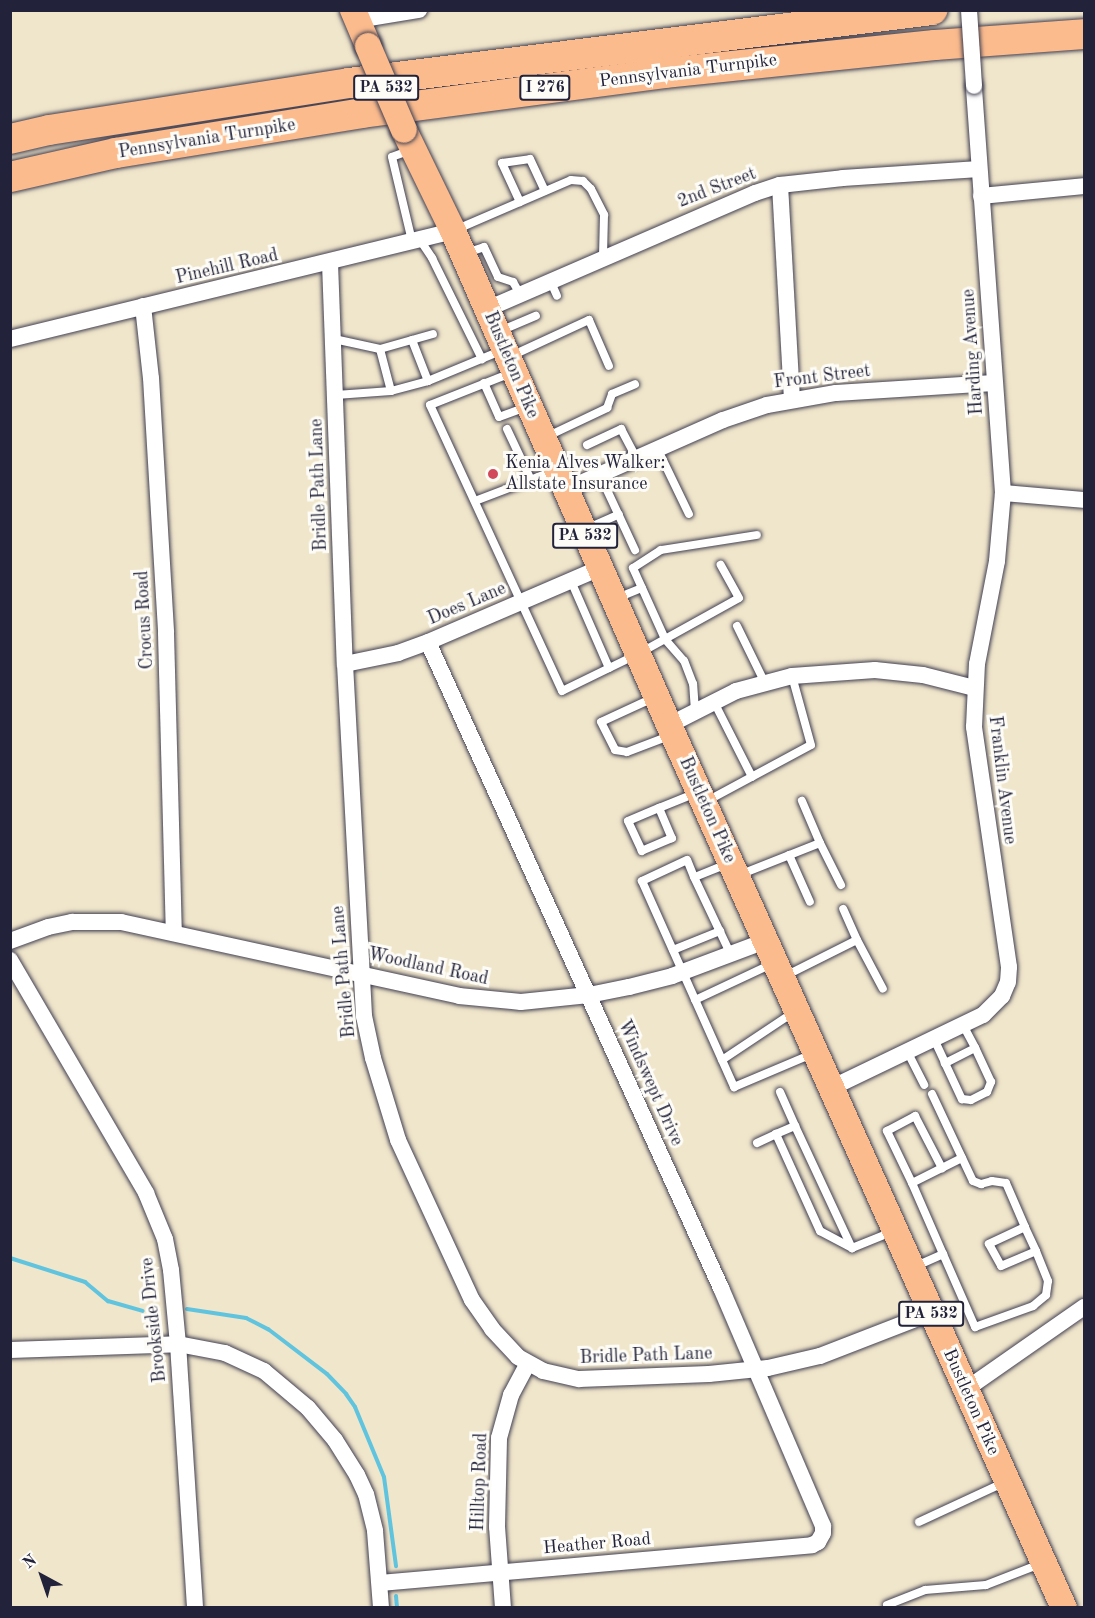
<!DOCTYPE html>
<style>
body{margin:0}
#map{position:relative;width:1095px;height:1618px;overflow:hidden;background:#f0e6cb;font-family:"Old Standard TT",serif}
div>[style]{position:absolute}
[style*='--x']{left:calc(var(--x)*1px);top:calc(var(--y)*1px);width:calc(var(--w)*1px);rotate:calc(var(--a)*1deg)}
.stream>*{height:4px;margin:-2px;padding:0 2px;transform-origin:2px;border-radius:2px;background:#60c4de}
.roads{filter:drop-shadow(0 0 2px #413f51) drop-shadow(0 0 2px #413f51)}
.service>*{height:8px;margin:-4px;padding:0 4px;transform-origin:4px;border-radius:4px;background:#fff}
.minor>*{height:16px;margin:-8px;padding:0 8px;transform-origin:8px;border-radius:8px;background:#fff}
.primary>*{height:26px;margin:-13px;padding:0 13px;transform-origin:13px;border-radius:13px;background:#fbbb8d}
.motorway>*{height:30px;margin:-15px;padding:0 15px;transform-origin:15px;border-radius:15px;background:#fbbb8d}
.bridges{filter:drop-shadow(0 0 2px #413f51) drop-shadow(0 0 2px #413f51)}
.minor-bridge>*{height:16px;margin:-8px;padding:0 8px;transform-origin:8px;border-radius:8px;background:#fff}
.primary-bridge>*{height:26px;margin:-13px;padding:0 13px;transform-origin:13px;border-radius:13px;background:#fbbb8d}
.dots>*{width:16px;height:16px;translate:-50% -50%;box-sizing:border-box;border:3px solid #fdfcf7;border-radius:50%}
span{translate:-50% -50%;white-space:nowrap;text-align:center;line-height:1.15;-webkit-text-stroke:6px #fdfcf7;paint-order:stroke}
.shield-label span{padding:2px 4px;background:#fdfcf7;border:2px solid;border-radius:4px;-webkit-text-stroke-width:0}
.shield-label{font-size:16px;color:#22223b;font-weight:700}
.street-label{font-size:18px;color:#22223b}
.poi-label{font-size:18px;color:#22223b}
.left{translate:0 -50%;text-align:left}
.frame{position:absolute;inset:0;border:12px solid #22223b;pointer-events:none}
.north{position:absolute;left:12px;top:1546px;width:60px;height:60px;-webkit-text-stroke:4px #fdfcf7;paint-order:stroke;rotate:320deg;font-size:16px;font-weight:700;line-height:24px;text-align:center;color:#22223b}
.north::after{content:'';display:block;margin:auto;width:21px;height:27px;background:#22223b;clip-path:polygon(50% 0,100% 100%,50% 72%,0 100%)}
</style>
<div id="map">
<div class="stream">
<div style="--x:10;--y:1258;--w:79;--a:17.7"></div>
<div style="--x:85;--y:1282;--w:30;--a:40"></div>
<div style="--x:108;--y:1301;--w:36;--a:16"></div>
<div style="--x:187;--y:1309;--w:60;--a:8.7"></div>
<div style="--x:246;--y:1318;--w:25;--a:27"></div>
<div style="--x:268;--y:1329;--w:74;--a:37.3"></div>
<div style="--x:327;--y:1374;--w:28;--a:46"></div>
<div style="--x:346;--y:1394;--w:16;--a:55"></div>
<div style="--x:355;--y:1407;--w:76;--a:67.5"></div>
<div style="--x:384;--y:1477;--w:90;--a:82.3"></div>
<div style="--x:396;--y:1596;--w:12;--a:85"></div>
</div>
<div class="roads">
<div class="service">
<div style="--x:411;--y:150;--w:20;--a:160"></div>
<div style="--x:392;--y:157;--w:86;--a:76.6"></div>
<div style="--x:520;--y:202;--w:43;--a:-114.8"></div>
<div style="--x:502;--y:163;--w:28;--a:-8"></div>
<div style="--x:530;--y:159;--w:35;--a:65"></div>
<div style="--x:455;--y:230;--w:126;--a:-23.3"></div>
<div style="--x:571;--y:180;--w:12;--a:5"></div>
<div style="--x:583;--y:181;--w:11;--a:45"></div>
<div style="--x:591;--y:189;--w:29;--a:63"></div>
<div style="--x:604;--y:215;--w:42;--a:91.4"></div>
<div style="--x:420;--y:240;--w:22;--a:56"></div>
<div style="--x:432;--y:258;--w:113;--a:63.7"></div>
<div style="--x:466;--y:253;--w:19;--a:-18"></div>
<div style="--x:484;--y:247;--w:33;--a:65"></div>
<div style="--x:498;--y:277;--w:16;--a:18"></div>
<div style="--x:513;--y:282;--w:14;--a:60"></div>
<div style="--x:550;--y:280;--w:17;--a:66"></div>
<div style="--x:500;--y:331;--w:39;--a:-23"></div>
<div style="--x:334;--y:339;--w:47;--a:12.3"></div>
<div style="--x:380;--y:349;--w:55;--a:-15.8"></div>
<div style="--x:412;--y:340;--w:44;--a:68.7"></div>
<div style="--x:511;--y:356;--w:86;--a:-24.8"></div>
<div style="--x:589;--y:320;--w:50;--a:66.5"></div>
<div style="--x:511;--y:373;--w:87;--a:158.4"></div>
<div style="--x:430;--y:405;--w:315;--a:65.2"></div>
<div style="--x:562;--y:691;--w:85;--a:-26"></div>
<div style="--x:638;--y:654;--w:115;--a:-29"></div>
<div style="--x:739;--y:598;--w:38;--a:-119"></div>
<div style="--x:484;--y:383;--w:37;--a:66"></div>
<div style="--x:499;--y:417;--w:29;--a:-20"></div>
<div style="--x:391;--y:391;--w:38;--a:-15"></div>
<div style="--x:428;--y:381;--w:81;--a:-22.5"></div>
<div style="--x:336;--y:395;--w:55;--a:-4.2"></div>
<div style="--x:391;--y:391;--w:43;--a:-104.7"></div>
<div style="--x:507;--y:429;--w:56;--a:64.8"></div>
<div style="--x:546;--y:437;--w:68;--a:-25.4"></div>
<div style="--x:607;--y:408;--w:15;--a:-70"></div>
<div style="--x:612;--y:394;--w:25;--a:-23"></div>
<div style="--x:587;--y:445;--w:38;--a:-25"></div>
<div style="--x:621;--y:429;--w:34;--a:62"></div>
<div style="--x:658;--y:450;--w:71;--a:64.2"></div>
<div style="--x:600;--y:475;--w:83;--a:65"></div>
<div style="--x:475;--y:501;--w:87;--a:-20.9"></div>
<div style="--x:586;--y:529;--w:36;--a:-24"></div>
<div style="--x:571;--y:581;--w:95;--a:66.4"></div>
<div style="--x:617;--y:598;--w:27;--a:-22"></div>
<div style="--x:737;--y:626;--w:61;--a:63.9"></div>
<div style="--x:653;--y:698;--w:57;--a:155.2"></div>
<div style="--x:601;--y:722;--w:31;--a:63"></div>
<div style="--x:615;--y:750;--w:12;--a:9"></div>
<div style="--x:627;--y:752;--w:45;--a:-20.9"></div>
<div style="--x:714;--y:702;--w:84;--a:63.1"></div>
<div style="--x:695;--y:711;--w:27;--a:-94"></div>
<div style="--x:693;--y:684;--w:25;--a:-111"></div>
<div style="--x:684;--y:661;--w:29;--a:-131"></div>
<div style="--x:665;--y:639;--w:78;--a:-114.3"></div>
<div style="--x:633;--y:568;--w:33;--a:-33"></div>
<div style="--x:661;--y:550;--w:97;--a:-8.9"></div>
<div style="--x:705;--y:802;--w:120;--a:-28.3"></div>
<div style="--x:811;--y:745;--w:72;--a:-105.4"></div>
<div style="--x:659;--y:808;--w:33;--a:67"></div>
<div style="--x:672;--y:838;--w:33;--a:157"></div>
<div style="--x:642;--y:851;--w:33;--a:-115"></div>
<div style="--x:628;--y:821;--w:34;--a:-23"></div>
<div style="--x:659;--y:808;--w:40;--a:-22"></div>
<div style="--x:820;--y:843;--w:47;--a:63.4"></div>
<div style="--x:789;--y:855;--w:51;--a:65.9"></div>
<div style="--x:727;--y:864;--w:35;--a:158"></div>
<div style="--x:694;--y:877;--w:86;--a:64.6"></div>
<div style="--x:739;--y:875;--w:87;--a:-21.6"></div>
<div style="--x:820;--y:843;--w:46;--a:-113.2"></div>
<div style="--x:694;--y:877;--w:18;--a:-112"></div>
<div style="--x:687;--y:860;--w:50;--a:155"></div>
<div style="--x:642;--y:881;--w:226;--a:65.9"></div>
<div style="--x:734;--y:1087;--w:85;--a:-22.9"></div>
<div style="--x:857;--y:940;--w:55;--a:62"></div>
<div style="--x:673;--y:950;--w:51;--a:-22"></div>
<div style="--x:785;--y:976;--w:80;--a:-26.6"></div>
<div style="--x:857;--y:940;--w:34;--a:-114"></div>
<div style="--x:695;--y:1000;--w:85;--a:-25.1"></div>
<div style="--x:963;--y:1025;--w:26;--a:62"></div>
<div style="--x:934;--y:1039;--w:26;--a:65"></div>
<div style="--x:945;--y:1063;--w:40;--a:65"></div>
<div style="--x:962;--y:1099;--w:9;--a:6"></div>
<div style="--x:971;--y:1100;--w:18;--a:-27"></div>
<div style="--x:987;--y:1092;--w:11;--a:-68"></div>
<div style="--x:991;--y:1082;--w:38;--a:-115"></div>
<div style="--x:975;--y:1048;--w:34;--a:153"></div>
<div style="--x:907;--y:1051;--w:38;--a:63"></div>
<div style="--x:722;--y:1060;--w:87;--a:-33.7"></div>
<div style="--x:780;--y:1092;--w:37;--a:66"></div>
<div style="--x:932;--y:1094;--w:96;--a:64.8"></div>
<div style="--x:973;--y:1181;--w:9;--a:21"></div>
<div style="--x:981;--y:1184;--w:11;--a:-15"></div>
<div style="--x:992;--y:1181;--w:14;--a:8"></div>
<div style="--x:1006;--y:1183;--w:48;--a:66.6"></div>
<div style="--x:757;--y:1143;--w:21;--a:-25"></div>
<div style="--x:912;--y:1183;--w:58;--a:-115.7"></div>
<div style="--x:887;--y:1131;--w:32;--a:-28"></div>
<div style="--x:915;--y:1116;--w:59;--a:62.6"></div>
<div style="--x:852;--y:1248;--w:36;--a:-152"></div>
<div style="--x:820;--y:1231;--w:107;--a:-114.4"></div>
<div style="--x:776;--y:1134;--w:21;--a:-23"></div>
<div style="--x:795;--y:1126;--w:135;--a:65"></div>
<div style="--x:852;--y:1248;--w:45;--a:-22"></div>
<div style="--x:943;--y:1254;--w:77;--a:-113.6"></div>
<div style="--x:912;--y:1183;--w:56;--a:-26.6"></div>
<div style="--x:914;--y:1267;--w:32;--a:-24"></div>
<div style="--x:943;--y:1254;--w:80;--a:66.3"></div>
<div style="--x:975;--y:1327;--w:62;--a:-19.9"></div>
<div style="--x:1033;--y:1306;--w:17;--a:-40"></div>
<div style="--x:1046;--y:1295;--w:14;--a:-82"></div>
<div style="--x:1048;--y:1281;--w:32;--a:-112"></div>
<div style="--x:1036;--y:1251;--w:26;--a:-115"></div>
<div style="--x:1025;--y:1227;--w:40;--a:155"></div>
<div style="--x:989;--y:1244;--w:25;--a:61"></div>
<div style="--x:1001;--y:1266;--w:38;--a:-23"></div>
<div style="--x:919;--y:1522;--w:93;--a:-24.9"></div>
<div style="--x:887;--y:1605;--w:41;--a:-21.5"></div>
<div style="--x:925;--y:1590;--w:61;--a:-4.7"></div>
<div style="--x:986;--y:1585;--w:58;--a:-21.3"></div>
</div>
<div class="minor">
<div style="--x:357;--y:20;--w:63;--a:-9.2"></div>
<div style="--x:780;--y:185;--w:213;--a:86.8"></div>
<div style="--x:981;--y:196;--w:103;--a:-5.5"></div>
<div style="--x:330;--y:263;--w:401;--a:87.9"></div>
<div style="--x:345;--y:664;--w:353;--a:86.9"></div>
<div style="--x:364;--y:1016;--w:43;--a:77.9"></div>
<div style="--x:373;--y:1058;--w:86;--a:73"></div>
<div style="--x:398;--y:1140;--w:176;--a:65.2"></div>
<div style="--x:472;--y:1300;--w:35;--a:55"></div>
<div style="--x:492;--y:1329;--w:38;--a:47"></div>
<div style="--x:518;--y:1357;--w:29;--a:29"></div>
<div style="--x:543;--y:1371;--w:37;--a:13"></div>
<div style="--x:579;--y:1379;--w:130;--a:-2.2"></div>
<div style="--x:709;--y:1374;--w:59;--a:-5.8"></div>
<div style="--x:768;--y:1368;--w:53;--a:-13"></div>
<div style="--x:820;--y:1356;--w:119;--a:-21.2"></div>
<div style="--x:143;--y:306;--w:72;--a:83.7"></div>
<div style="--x:151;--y:378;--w:255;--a:86.6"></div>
<div style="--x:166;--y:633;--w:300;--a:88.5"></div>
<div style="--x:487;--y:309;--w:292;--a:-23.4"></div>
<div style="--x:755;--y:193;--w:26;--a:-18"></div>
<div style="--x:780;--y:185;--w:63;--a:-6.3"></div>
<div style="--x:843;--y:178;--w:136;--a:-3.8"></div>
<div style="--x:10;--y:339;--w:456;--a:-13.7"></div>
<div style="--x:565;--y:490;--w:173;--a:-23.9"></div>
<div style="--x:723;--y:420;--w:46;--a:-18.8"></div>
<div style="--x:767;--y:405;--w:70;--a:-9.9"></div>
<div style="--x:836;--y:393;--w:158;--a:-3.6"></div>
<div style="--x:1003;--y:493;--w:81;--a:4.9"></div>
<div style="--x:345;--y:664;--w:54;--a:-11.7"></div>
<div style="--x:398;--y:653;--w:32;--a:-20"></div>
<div style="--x:428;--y:642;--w:187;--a:-23.3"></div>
<div style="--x:669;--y:725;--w:75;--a:-26.9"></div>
<div style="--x:736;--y:691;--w:58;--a:-15"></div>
<div style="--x:792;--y:676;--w:83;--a:-4.1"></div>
<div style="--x:875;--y:670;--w:48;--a:5.9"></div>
<div style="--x:923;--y:675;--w:53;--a:14.3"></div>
<div style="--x:10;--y:941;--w:40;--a:-20.2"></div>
<div style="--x:48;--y:927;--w:25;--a:-12"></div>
<div style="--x:72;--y:922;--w:49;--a:0"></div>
<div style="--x:121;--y:922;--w:346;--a:12.3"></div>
<div style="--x:459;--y:996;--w:62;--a:5.5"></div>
<div style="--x:521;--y:1002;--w:68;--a:-5.9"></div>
<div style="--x:589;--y:995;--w:41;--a:-11.3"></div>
<div style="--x:629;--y:987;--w:44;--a:-14.3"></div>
<div style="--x:672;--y:976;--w:99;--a:-20.6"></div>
<div style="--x:10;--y:960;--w:270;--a:59.7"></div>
<div style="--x:146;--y:1193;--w:50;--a:67.6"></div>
<div style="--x:165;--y:1239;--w:32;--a:79"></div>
<div style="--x:171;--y:1270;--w:74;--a:84.6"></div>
<div style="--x:178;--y:1344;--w:265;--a:86.3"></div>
<div style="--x:831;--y:1088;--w:169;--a:-25.7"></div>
<div style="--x:983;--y:1015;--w:27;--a:-45"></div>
<div style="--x:1002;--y:996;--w:15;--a:-67"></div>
<div style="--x:1008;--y:982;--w:15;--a:-86"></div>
<div style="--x:1009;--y:967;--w:243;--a:-98.3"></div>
<div style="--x:974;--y:727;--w:63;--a:-87.3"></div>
<div style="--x:977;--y:664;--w:105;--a:-79"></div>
<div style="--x:997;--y:561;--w:68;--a:-85"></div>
<div style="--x:1003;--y:493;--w:408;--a:-94.1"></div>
<div style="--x:10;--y:1350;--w:168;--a:-2"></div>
<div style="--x:178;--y:1344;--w:48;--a:10.8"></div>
<div style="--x:225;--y:1353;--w:43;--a:24.8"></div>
<div style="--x:264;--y:1371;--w:57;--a:40.1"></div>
<div style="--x:308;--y:1408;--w:42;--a:49.8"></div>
<div style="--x:335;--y:1440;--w:41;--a:57.8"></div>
<div style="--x:357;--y:1475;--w:21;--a:65"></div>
<div style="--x:366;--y:1494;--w:38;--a:76"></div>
<div style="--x:375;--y:1531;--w:77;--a:85.5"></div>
<div style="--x:965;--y:1390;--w:145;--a:-34.9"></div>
<div style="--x:380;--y:1583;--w:434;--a:-5"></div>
<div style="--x:812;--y:1545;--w:7;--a:-27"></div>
<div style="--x:818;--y:1542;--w:10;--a:-61"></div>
<div style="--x:823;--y:1533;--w:7;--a:-90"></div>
<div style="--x:823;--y:1526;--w:259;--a:-113.2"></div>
<div style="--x:721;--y:1288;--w:709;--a:-114.4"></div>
<div style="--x:503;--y:1608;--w:81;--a:-94.2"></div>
<div style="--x:497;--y:1527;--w:89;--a:-88.7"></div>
<div style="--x:499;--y:1438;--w:45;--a:-74.4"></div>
<div style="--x:511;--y:1395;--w:36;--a:-62"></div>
</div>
<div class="primary">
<div style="--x:353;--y:10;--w:39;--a:67"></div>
<div style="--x:404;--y:130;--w:112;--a:64.1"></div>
<div style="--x:453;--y:231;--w:539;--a:66.38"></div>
<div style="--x:669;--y:725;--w:967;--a:65.9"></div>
</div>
<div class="motorway">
<div style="--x:10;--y:139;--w:40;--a:-13"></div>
<div style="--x:49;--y:130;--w:304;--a:-8.9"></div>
<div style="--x:349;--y:83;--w:588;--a:-7.14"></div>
<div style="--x:10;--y:177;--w:109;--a:-12.8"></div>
<div style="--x:116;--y:153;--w:249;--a:-9.2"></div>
<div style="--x:362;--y:113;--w:305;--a:-7.5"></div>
<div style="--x:664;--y:73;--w:272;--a:-5.9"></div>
<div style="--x:935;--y:45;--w:149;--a:-4.2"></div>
</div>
</div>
<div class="bridges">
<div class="minor-bridge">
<div style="--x:969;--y:10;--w:76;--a:86.2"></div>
</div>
<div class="primary-bridge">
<div style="--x:368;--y:46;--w:91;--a:66.8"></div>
</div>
</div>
<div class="dots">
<div style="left:493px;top:474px;background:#d1495b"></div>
</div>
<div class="shield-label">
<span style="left:386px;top:88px">PA 532</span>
<span style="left:545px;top:88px">I 276</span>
<span style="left:585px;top:536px">PA 532</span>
<span style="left:931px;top:1314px">PA 532</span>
</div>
<div class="street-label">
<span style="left:688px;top:71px;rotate:-7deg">Pennsylvania Turnpike</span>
<span style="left:207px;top:139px;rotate:-9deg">Pennsylvania Turnpike</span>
<span style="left:717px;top:188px;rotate:-21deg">2nd Street</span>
<span style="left:227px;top:267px;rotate:-13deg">Pinehill Road</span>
<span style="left:973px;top:352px;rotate:-94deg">Harding Avenue</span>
<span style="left:511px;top:365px;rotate:67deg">Bustleton Pike</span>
<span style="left:822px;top:377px;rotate:-7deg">Front Street</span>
<span style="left:319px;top:485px;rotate:-92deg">Bridle Path Lane</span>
<span style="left:467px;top:604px;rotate:-23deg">Does Lane</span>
<span style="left:145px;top:620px;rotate:-93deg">Crocus Road</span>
<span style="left:1002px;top:780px;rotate:83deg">Franklin Avenue</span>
<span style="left:707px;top:810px;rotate:66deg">Bustleton Pike</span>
<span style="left:428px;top:967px;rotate:12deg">Woodland Road</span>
<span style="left:344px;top:972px;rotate:-95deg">Bridle Path Lane</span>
<span style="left:650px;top:1083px;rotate:66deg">Windswept Drive</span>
<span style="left:154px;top:1320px;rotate:-96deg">Brookside Drive</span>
<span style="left:646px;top:1356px;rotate:-2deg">Bridle Path Lane</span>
<span style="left:971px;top:1402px;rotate:66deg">Bustleton Pike</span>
<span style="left:480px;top:1482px;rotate:-88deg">Hilltop Road</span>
<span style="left:597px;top:1544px;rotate:-5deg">Heather Road</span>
</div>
<div class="poi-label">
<span class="left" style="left:505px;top:474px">Kenia Alves Walker:<br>Allstate Insurance</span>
</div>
<div class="frame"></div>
<div class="north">N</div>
</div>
